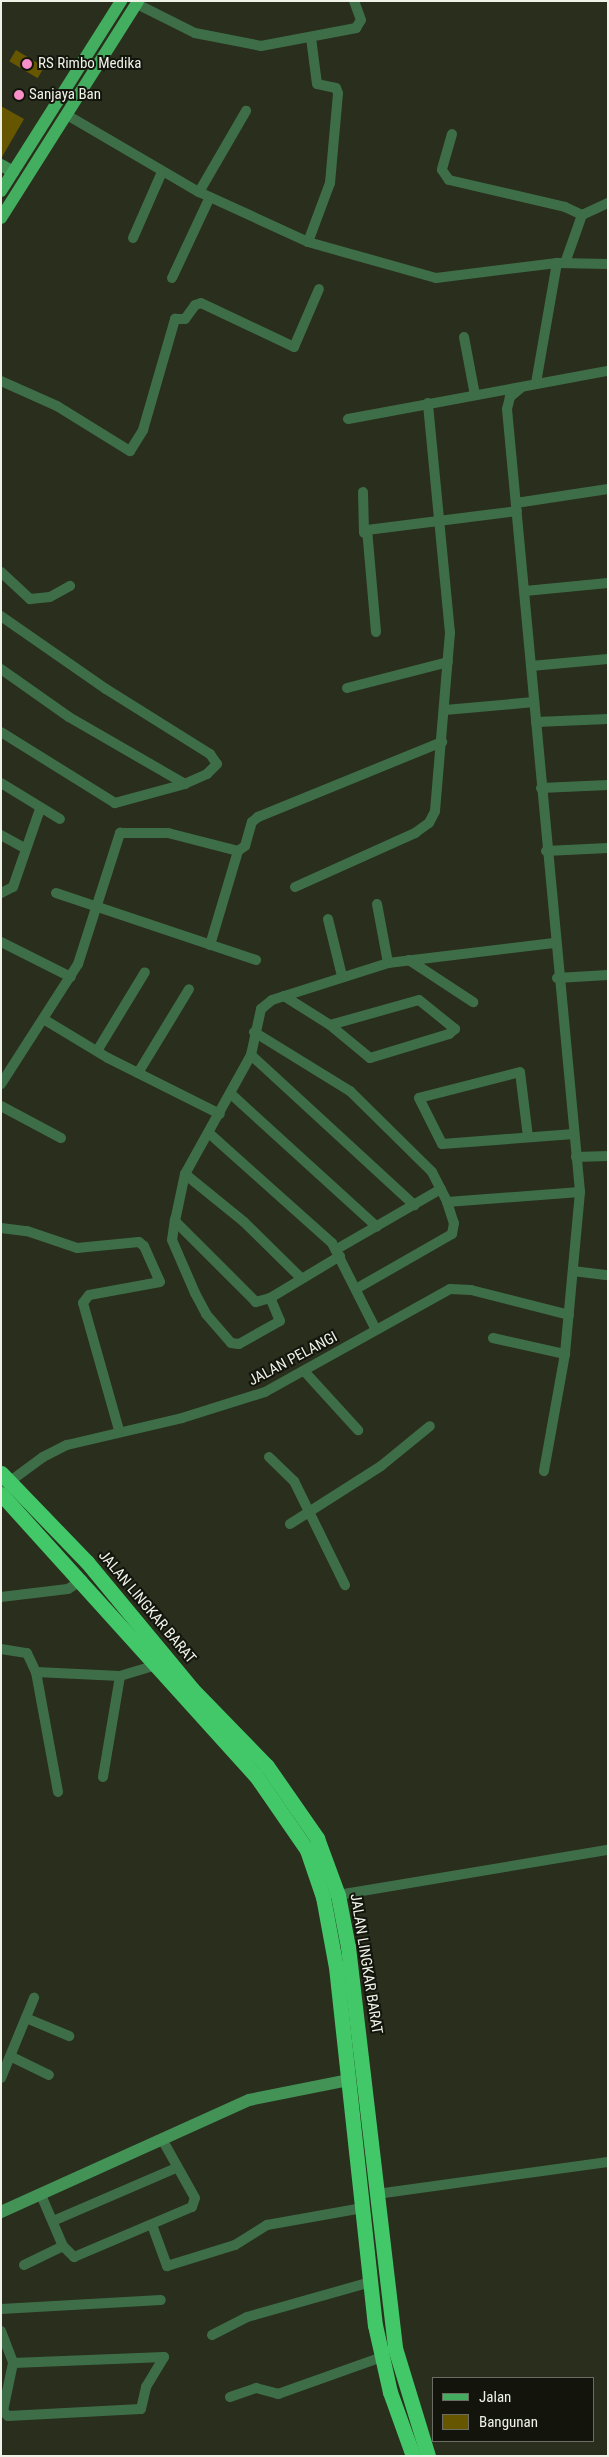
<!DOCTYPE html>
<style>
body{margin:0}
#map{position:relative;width:609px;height:2457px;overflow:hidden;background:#292e1d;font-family:"Roboto Condensed",sans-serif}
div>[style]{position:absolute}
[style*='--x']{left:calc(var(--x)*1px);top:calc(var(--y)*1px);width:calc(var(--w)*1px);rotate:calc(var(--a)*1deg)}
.building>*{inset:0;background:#675600;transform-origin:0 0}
.street>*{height:10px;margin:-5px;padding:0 5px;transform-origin:5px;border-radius:5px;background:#3e6e48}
.secondary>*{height:12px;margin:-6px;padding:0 6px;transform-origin:6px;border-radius:6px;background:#439256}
.primary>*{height:12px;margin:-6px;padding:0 6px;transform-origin:6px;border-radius:6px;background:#44ae60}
.highway>*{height:15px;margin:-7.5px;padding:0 7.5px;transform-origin:7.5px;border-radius:7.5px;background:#42c869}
.dots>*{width:14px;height:14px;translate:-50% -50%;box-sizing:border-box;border:2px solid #13150d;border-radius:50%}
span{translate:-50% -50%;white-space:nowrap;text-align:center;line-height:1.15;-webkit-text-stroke:4px #13150d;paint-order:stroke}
.poi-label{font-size:15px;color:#eef2e7}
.left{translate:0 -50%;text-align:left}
.street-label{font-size:15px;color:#eef2e7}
.frame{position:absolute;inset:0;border:2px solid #eef2e7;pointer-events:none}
.legend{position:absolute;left:432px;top:2377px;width:162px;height:65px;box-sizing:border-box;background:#13150d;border:1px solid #6b6d64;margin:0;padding:6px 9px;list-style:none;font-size:15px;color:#eef2e7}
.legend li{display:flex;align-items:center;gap:10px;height:25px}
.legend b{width:25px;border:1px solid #6b6d64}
</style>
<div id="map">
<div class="building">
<div style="left:16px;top:50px;width:33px;height:13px;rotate:31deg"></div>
<div style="clip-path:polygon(1px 106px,24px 119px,2px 157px,1px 157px)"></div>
</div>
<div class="street">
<div style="--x:137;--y:4;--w:65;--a:26.6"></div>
<div style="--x:195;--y:33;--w:67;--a:11.1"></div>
<div style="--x:261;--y:46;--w:97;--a:-10.7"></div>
<div style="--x:356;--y:28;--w:9;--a:-58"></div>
<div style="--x:361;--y:20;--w:20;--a:-110"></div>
<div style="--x:67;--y:115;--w:153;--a:30.3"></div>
<div style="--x:199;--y:192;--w:120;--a:24.6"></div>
<div style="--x:308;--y:242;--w:133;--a:15.7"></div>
<div style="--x:436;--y:278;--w:122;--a:-7.1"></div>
<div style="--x:557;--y:263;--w:51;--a:1.1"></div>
<div style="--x:452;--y:134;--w:37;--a:106"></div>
<div style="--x:442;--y:170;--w:12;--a:55"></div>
<div style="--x:449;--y:180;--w:119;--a:13.1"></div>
<div style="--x:565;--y:207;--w:19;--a:25"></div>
<div style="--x:199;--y:192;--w:94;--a:-59.9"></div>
<div style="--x:133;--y:238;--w:72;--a:-66.3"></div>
<div style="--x:308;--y:242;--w:63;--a:-69.6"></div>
<div style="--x:330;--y:183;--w:90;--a:-84.9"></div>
<div style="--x:338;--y:93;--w:5;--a:-112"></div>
<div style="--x:336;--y:88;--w:19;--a:-168"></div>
<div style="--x:317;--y:84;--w:46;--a:-97.4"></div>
<div style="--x:565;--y:263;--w:51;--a:-70.5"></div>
<div style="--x:582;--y:215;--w:29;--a:-25"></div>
<div style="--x:172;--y:278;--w:89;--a:-64.9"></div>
<div style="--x:464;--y:337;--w:59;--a:79.3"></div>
<div style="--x:1;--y:381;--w:61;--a:24.1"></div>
<div style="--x:57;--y:406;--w:86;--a:31.7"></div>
<div style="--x:130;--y:451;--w:25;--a:-58"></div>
<div style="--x:143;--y:430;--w:116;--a:-73.9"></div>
<div style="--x:175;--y:319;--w:10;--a:0"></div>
<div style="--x:185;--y:319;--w:17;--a:-54"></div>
<div style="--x:195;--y:305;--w:6;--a:-18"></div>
<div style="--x:201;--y:303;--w:103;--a:25.3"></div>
<div style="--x:294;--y:347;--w:63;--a:-66.7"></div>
<div style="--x:536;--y:383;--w:122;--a:-80.1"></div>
<div style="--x:522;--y:387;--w:16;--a:140"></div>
<div style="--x:510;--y:397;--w:12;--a:104"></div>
<div style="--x:507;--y:409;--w:786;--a:84.67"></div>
<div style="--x:580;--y:1192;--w:163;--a:95.3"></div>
<div style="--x:565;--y:1354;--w:119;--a:100.2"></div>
<div style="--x:348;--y:419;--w:264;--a:-10.5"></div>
<div style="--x:363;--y:492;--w:41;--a:88.6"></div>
<div style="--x:516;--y:503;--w:93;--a:-8.7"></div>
<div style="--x:1;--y:572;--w:40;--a:43"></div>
<div style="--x:30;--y:599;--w:20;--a:-6"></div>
<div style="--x:50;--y:597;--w:23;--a:-29"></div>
<div style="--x:525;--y:591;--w:83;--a:-5.5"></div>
<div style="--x:1;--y:616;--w:128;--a:34.8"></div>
<div style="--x:106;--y:689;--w:123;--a:32"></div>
<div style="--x:210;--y:754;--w:12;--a:55"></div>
<div style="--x:217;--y:764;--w:14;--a:135"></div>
<div style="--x:207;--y:774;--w:24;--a:156"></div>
<div style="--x:185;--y:784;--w:73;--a:164.8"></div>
<div style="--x:115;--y:803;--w:134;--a:-148.1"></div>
<div style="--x:376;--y:632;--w:102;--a:-95"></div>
<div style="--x:367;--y:530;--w:151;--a:-7.2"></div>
<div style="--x:531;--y:666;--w:77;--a:-5.2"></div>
<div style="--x:1;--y:669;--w:83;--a:35.2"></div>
<div style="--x:69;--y:717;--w:134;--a:30"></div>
<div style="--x:347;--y:688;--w:104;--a:-14.4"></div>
<div style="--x:445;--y:710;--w:89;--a:-5.1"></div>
<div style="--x:536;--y:722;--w:72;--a:-2.4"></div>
<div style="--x:1;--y:783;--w:69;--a:31.4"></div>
<div style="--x:541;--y:788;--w:67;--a:-2.6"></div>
<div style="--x:1;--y:835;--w:26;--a:29"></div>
<div style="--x:546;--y:851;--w:62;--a:-2.8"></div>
<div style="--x:295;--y:887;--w:132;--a:-24.2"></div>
<div style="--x:415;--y:833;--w:17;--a:-36"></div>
<div style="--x:429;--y:823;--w:13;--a:-63"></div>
<div style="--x:435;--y:811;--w:179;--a:-85.2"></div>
<div style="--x:450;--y:633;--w:231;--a:-95.5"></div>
<div style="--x:1;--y:893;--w:13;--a:-27"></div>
<div style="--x:13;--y:887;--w:83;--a:-70.9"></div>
<div style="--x:56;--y:893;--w:211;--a:18.5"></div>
<div style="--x:377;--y:904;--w:60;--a:79.4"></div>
<div style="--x:328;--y:919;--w:59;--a:76.2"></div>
<div style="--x:1;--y:942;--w:78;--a:26.6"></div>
<div style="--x:210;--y:945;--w:98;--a:-73.4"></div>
<div style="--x:409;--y:960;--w:77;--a:33.3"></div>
<div style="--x:557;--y:978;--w:51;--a:-3.4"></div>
<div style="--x:284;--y:996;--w:54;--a:32.2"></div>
<div style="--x:330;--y:1025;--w:52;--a:39.5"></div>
<div style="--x:370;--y:1058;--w:83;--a:-16.9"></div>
<div style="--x:449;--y:1034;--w:8;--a:-40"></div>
<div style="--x:455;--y:1029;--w:46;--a:-141.1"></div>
<div style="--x:419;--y:1000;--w:92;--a:164.3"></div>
<div style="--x:45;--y:1020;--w:74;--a:31.1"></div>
<div style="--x:108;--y:1058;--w:125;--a:26.6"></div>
<div style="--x:254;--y:1032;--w:113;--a:31.6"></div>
<div style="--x:350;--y:1091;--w:115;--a:44.6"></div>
<div style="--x:432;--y:1172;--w:34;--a:63"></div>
<div style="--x:447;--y:1202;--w:22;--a:72"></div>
<div style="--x:454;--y:1223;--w:11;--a:100"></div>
<div style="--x:452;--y:1234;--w:111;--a:150.2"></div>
<div style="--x:97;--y:1051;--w:92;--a:-58.7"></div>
<div style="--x:251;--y:1055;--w:222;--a:42.6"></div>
<div style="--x:138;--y:1073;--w:98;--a:-58.7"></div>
<div style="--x:1;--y:1084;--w:143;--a:-57.3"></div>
<div style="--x:78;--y:964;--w:138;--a:-72.2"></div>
<div style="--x:120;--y:833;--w:48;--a:0"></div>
<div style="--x:168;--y:833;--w:72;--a:14.4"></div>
<div style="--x:238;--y:851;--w:9;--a:-36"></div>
<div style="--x:245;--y:846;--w:25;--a:-74"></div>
<div style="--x:252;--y:822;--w:8;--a:-40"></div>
<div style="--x:258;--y:817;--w:199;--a:-22.2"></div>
<div style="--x:231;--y:1094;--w:197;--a:42.3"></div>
<div style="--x:1;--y:1106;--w:68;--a:28.1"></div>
<div style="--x:210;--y:1134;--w:164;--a:41.8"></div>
<div style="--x:332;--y:1243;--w:97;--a:63.2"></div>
<div style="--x:528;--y:1137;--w:65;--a:-97"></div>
<div style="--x:520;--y:1072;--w:104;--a:165.6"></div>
<div style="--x:419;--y:1098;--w:51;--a:63.4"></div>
<div style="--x:442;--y:1144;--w:132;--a:-4.3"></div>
<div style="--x:576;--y:1157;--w:32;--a:-2"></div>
<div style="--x:185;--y:1174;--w:76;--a:39.1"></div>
<div style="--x:244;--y:1222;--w:81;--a:44.5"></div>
<div style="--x:447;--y:1202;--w:133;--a:-4.3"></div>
<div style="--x:175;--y:1219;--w:21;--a:98"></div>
<div style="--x:172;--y:1240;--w:58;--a:66.5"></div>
<div style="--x:195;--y:1293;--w:24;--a:62"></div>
<div style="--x:206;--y:1314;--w:38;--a:49"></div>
<div style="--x:231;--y:1343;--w:8;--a:7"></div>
<div style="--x:239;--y:1344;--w:47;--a:-29.3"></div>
<div style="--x:280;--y:1321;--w:25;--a:-113"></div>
<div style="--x:1;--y:1228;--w:26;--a:7"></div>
<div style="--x:27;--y:1231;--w:53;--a:18.8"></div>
<div style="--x:77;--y:1248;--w:62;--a:-5.5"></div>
<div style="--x:139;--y:1242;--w:6;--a:39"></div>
<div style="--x:144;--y:1246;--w:39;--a:66"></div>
<div style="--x:160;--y:1282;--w:72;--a:169.6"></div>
<div style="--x:89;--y:1295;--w:10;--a:127"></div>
<div style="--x:83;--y:1303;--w:132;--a:74.2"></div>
<div style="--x:337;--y:1249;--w:120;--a:-30"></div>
<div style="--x:340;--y:1256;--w:82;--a:149"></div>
<div style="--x:270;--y:1298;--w:15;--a:164"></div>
<div style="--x:256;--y:1302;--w:115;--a:-135"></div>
<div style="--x:175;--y:1221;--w:48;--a:-78"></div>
<div style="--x:185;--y:1174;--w:136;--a:-61"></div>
<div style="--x:251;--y:1055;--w:47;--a:-77.7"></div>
<div style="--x:261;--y:1009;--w:14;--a:-39"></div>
<div style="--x:272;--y:1000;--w:122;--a:-17.7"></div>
<div style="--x:388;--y:963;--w:167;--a:-6.9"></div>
<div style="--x:573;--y:1271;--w:35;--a:7"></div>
<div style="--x:493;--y:1338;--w:74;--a:12.5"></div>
<div style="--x:305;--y:1372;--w:79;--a:47.6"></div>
<div style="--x:269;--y:1457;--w:35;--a:44"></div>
<div style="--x:294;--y:1481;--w:116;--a:63.9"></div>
<div style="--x:1;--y:1488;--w:52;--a:-36.4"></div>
<div style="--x:43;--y:1457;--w:27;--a:-27"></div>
<div style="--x:67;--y:1445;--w:118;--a:-13.2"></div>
<div style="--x:182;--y:1418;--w:87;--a:-17.4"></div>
<div style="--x:265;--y:1392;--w:212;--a:-29.1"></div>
<div style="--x:450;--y:1289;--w:21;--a:3"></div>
<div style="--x:471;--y:1290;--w:101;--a:14.3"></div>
<div style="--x:290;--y:1524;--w:108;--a:-32.5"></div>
<div style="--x:381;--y:1466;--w:63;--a:-39.2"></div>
<div style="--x:1;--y:1597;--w:67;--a:-6.8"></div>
<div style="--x:68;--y:1589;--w:17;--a:-33"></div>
<div style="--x:1;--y:1649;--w:26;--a:9"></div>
<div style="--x:27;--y:1653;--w:21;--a:65"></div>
<div style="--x:36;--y:1672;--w:84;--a:2.7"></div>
<div style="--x:120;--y:1676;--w:37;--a:-17"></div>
<div style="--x:36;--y:1672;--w:122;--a:79.6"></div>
<div style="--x:103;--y:1777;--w:102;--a:-80.4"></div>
<div style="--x:338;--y:1895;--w:274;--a:-9.5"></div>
<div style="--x:26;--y:2018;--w:47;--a:22.7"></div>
<div style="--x:12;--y:2057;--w:41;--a:25.9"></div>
<div style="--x:1;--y:2078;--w:87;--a:-67.6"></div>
<div style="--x:377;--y:2194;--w:233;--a:-7.9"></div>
<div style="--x:41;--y:2195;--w:56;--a:66.7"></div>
<div style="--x:63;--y:2246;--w:16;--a:45"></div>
<div style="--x:74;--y:2257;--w:128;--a:-23"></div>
<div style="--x:192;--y:2207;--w:9;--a:-72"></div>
<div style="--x:195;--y:2198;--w:65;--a:-119.3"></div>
<div style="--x:53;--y:2221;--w:134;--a:-23.3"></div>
<div style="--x:152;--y:2225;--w:44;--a:69.9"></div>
<div style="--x:167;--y:2266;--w:71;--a:-17.2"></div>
<div style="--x:235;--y:2245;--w:38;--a:-32"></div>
<div style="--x:267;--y:2225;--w:97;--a:-10.1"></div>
<div style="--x:24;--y:2265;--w:43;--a:-26"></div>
<div style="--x:1;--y:2309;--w:160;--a:-3.2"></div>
<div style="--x:1;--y:2331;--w:34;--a:69"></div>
<div style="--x:13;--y:2363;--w:49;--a:101.8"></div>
<div style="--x:3;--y:2411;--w:7;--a:45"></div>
<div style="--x:8;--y:2416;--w:133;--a:-3"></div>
<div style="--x:141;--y:2409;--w:23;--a:-77"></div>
<div style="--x:146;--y:2387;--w:35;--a:-59"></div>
<div style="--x:164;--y:2357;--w:151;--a:177.7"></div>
<div style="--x:212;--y:2335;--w:39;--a:-27"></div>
<div style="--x:247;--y:2317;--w:129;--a:-15.8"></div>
<div style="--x:230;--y:2397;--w:28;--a:-19"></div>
<div style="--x:256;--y:2388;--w:23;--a:15"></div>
<div style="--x:278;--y:2394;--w:110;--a:-19.6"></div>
</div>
<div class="secondary">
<div style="--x:1;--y:165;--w:14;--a:30"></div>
<div style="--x:1;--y:2212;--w:272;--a:-24.3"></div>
<div style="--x:249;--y:2100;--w:101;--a:-11.4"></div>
</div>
<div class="primary">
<div style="--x:1;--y:191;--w:225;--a:-57.7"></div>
<div style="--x:1;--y:218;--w:257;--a:-57.7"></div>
</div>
<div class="highway">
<div style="--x:1;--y:1473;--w:124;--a:46"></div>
<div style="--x:87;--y:1562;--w:165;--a:50.4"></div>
<div style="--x:192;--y:1689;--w:107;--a:45.8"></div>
<div style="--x:267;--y:1766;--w:88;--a:55.2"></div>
<div style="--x:317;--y:1838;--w:61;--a:69.8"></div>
<div style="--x:338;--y:1895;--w:53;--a:79.1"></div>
<div style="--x:348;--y:1947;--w:404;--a:83.3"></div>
<div style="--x:395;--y:2348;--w:113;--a:73"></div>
<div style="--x:1;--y:1494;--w:380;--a:47.9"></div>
<div style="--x:256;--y:1776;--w:90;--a:55.4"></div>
<div style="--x:307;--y:1850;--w:50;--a:71.2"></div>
<div style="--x:323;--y:1897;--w:71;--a:79.5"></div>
<div style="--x:336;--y:1967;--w:360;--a:83.8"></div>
<div style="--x:375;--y:2325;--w:69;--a:77.4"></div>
<div style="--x:390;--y:2392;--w:68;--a:70.2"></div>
</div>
<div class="dots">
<div style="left:27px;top:64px;background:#f98fc8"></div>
<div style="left:19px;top:95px;background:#f98fc8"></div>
</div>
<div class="poi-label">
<span class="left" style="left:38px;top:64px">RS Rimbo Medika</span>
<span class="left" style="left:29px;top:95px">Sanjaya Ban</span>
</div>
<div class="street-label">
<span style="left:293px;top:1359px;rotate:-28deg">JALAN PELANGI</span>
<span style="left:147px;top:1607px;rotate:50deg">JALAN LINGKAR BARAT</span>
<span style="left:366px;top:1964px;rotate:81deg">JALAN LINGKAR BARAT</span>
</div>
<div class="frame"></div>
<ul class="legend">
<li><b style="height:6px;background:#44ae60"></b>Jalan</li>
<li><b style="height:14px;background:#675600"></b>Bangunan</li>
</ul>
</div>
